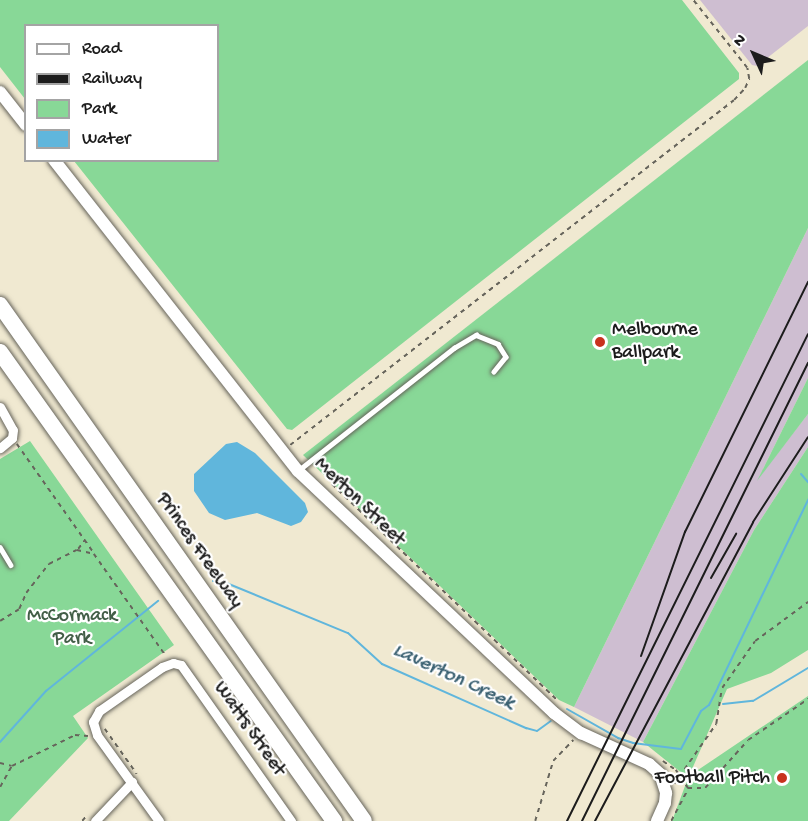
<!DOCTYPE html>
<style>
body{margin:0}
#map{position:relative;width:808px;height:821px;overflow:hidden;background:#f0e9d1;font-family:"Gochi Hand",sans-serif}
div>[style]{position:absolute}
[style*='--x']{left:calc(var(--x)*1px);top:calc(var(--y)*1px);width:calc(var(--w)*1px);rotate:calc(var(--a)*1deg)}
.industrial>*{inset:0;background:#cebed1}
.green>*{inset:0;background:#88d897}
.water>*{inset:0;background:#60b6dc}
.stream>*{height:2px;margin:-1px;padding:0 1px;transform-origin:1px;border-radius:1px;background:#60b6dc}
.path>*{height:1.5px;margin-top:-0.75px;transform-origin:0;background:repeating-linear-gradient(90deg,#66645b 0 4.5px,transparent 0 9px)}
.roads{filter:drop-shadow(0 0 2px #66645b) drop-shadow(0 0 2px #66645b)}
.lane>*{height:4.5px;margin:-2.25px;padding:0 2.25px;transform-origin:2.25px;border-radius:2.25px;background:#fff}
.street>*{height:9px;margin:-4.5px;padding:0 4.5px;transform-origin:4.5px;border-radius:4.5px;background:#fff}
.secondary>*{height:12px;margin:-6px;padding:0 6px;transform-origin:6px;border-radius:6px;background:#fff}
.highway>*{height:16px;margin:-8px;padding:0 8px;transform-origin:8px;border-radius:8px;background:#fff}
.rail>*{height:2px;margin:-1px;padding:0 1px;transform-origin:1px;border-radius:1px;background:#1c1c1c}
.dots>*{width:16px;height:16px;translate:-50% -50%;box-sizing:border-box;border:3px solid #fff;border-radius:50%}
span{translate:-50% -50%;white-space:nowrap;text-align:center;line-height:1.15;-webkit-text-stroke:4.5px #fff;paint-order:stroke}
.poi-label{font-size:20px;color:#1c1c1c}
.left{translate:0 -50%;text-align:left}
.right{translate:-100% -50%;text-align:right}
.street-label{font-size:20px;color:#1c1c1c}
.park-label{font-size:20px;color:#425e47}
.water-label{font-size:21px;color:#3b6172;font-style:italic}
.legend{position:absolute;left:24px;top:24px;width:195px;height:138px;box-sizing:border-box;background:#fff;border:2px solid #a4a4a4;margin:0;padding:8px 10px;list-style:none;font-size:18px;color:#1c1c1c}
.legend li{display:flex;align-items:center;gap:12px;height:30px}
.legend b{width:30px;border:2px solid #a4a4a4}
.north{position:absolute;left:724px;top:24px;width:60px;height:60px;-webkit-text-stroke:4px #fff;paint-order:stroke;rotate:314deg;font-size:16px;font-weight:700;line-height:24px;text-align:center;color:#1c1c1c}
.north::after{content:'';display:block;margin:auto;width:21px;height:27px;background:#1c1c1c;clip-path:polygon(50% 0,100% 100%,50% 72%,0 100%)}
</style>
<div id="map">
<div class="industrial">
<div style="clip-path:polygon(700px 0,808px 0,808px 26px,757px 66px,752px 65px)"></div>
<div style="clip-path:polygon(808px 228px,808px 378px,759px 477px,808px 414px,808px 447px,754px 530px,643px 742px,574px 707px)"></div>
</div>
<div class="green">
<div style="clip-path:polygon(0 0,682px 0,739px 73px,739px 79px,292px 430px,287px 429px,74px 161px,218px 160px,218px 26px,26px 26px,25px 99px,0 67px)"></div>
<div style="clip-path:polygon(808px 60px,808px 228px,574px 707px,559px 700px,303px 455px)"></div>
<div style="clip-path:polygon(808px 378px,808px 414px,757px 481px)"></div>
<div style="clip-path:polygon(30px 441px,174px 645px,73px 716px,88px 738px,9px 821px,0 821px,0 459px)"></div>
<div style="clip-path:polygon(808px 447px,808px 650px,771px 673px,727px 689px,689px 776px,808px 696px,808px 821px,672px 821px,688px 778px,643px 742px,754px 530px)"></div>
</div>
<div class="water">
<div style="clip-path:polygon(237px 442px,255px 453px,305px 503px,308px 512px,301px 522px,291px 526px,257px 513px,225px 520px,209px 513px,194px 491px,194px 474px,226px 444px)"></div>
</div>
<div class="stream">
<div style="--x:801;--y:474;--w:11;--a:49"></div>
<div style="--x:213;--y:581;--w:11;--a:5"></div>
<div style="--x:224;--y:582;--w:134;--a:22.4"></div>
<div style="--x:348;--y:633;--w:46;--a:42.4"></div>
<div style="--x:382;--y:664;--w:158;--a:24"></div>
<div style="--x:526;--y:728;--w:11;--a:15"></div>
<div style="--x:537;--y:731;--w:17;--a:-36"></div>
<div style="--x:723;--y:704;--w:30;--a:-6"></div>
<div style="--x:753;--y:701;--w:64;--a:-31"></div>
<div style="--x:567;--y:709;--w:59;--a:29.6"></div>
<div style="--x:618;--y:738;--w:16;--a:18"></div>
<div style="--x:633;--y:743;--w:48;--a:7.1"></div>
<div style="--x:681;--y:749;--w:43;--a:-62.2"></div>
<div style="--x:701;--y:711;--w:10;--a:-37"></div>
<div style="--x:709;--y:705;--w:20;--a:-63"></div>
<div style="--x:718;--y:687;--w:208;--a:-64.3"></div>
<div style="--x:0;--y:742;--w:69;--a:-48"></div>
<div style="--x:46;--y:691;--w:144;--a:-38.8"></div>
</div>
<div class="path">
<div style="--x:17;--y:444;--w:133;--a:54.8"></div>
<div style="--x:290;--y:445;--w:562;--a:-37.85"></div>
<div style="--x:734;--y:100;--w:16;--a:-47"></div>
<div style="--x:745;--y:88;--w:10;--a:-66"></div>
<div style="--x:749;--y:79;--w:11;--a:-100"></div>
<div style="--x:747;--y:68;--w:87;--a:-128.5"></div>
<div style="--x:332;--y:484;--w:315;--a:43.8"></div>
<div style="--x:78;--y:549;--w:10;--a:-53"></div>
<div style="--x:0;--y:621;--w:22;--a:-32"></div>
<div style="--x:19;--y:609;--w:17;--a:-66"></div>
<div style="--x:26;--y:593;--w:37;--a:-52"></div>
<div style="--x:49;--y:564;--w:31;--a:-27"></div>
<div style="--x:77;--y:550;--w:17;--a:13"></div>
<div style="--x:94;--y:554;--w:125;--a:54.8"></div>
<div style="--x:105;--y:729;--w:55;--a:54.6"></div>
<div style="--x:663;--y:761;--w:16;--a:35"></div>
<div style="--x:676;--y:770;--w:22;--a:56"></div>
<div style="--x:0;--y:763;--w:12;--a:14"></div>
<div style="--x:12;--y:766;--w:70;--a:-26.2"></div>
<div style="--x:75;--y:735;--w:13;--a:4"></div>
<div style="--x:674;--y:784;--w:73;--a:-55"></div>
<div style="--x:716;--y:724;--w:36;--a:-81"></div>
<div style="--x:722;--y:688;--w:57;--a:-54.9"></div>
<div style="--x:755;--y:641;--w:66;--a:-36.3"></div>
<div style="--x:0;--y:787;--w:23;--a:-61"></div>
<div style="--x:688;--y:788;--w:17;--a:0"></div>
<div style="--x:705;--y:788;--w:64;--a:-48.1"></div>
<div style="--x:748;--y:740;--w:73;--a:-34.3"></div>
<div style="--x:82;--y:821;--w:8;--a:-50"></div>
<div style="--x:535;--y:821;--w:63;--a:-73.3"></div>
<div style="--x:553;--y:761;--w:29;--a:-46"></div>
<div style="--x:671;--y:821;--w:36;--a:-62"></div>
</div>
<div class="roads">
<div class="lane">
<div style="--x:300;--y:469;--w:196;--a:-38.2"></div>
<div style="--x:454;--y:348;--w:26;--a:-31"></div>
<div style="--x:476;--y:335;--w:24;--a:22"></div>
<div style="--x:498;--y:344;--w:15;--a:58"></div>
<div style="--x:506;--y:357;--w:19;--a:129"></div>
<div style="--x:0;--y:547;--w:21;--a:59"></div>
</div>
<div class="street">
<div style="--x:0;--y:407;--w:26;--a:61"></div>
<div style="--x:13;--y:430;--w:8;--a:97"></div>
<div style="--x:12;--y:438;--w:16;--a:140"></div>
<div style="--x:95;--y:821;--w:54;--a:-46.5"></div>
<div style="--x:159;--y:821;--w:106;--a:-125.8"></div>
<div style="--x:97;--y:735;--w:14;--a:-107"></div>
<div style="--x:93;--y:722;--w:13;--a:-61"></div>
<div style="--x:99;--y:711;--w:77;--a:-34.9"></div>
<div style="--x:162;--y:667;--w:12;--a:-20"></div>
<div style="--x:173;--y:663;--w:8;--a:14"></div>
<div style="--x:181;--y:665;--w:191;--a:54.8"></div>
</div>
<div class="secondary">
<div style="--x:0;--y:92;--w:42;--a:51.8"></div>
<div style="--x:54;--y:160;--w:395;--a:51.9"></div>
<div style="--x:298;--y:471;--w:352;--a:43.4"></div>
<div style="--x:554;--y:713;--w:34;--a:37"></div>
<div style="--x:581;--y:733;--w:75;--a:24.5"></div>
<div style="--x:649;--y:764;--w:15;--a:42"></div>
<div style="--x:660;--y:774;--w:20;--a:72"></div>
<div style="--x:666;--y:793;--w:10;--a:96"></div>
<div style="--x:665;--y:803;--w:20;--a:114"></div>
</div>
<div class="highway">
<div style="--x:0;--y:305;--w:631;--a:54.8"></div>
<div style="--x:0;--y:352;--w:576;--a:54.54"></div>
</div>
</div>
<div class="rail">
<div style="--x:711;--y:578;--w:51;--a:-60.4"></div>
<div style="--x:641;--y:656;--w:132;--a:-70.5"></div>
<div style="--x:685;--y:532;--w:279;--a:-63.8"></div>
<div style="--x:567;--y:821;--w:543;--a:-63.67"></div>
<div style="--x:582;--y:821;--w:511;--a:-63.74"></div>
<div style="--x:595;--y:821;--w:338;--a:-62.1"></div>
<div style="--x:753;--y:522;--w:101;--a:-57.1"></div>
</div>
<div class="dots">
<div style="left:600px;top:342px;background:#c8321e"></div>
<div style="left:782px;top:778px;background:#c8321e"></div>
</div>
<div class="poi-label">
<span class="left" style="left:612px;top:342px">Melbourne<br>Ballpark</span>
<span class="right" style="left:770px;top:778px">Football Pitch</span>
</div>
<div class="street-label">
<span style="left:359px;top:502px;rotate:44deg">Merton Street</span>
<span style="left:199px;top:551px;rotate:55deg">Princes Freeway</span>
<span style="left:249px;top:729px;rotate:55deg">Watts Street</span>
</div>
<div class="park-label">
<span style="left:72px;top:628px">McCormack<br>Park</span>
</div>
<div class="water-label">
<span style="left:453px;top:678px;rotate:25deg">Laverton Creek</span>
</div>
<ul class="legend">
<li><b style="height:8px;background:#fff"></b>Road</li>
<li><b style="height:8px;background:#1c1c1c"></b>Railway</li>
<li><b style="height:16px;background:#88d897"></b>Park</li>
<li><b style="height:16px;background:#60b6dc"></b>Water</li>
</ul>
<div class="north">N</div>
</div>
